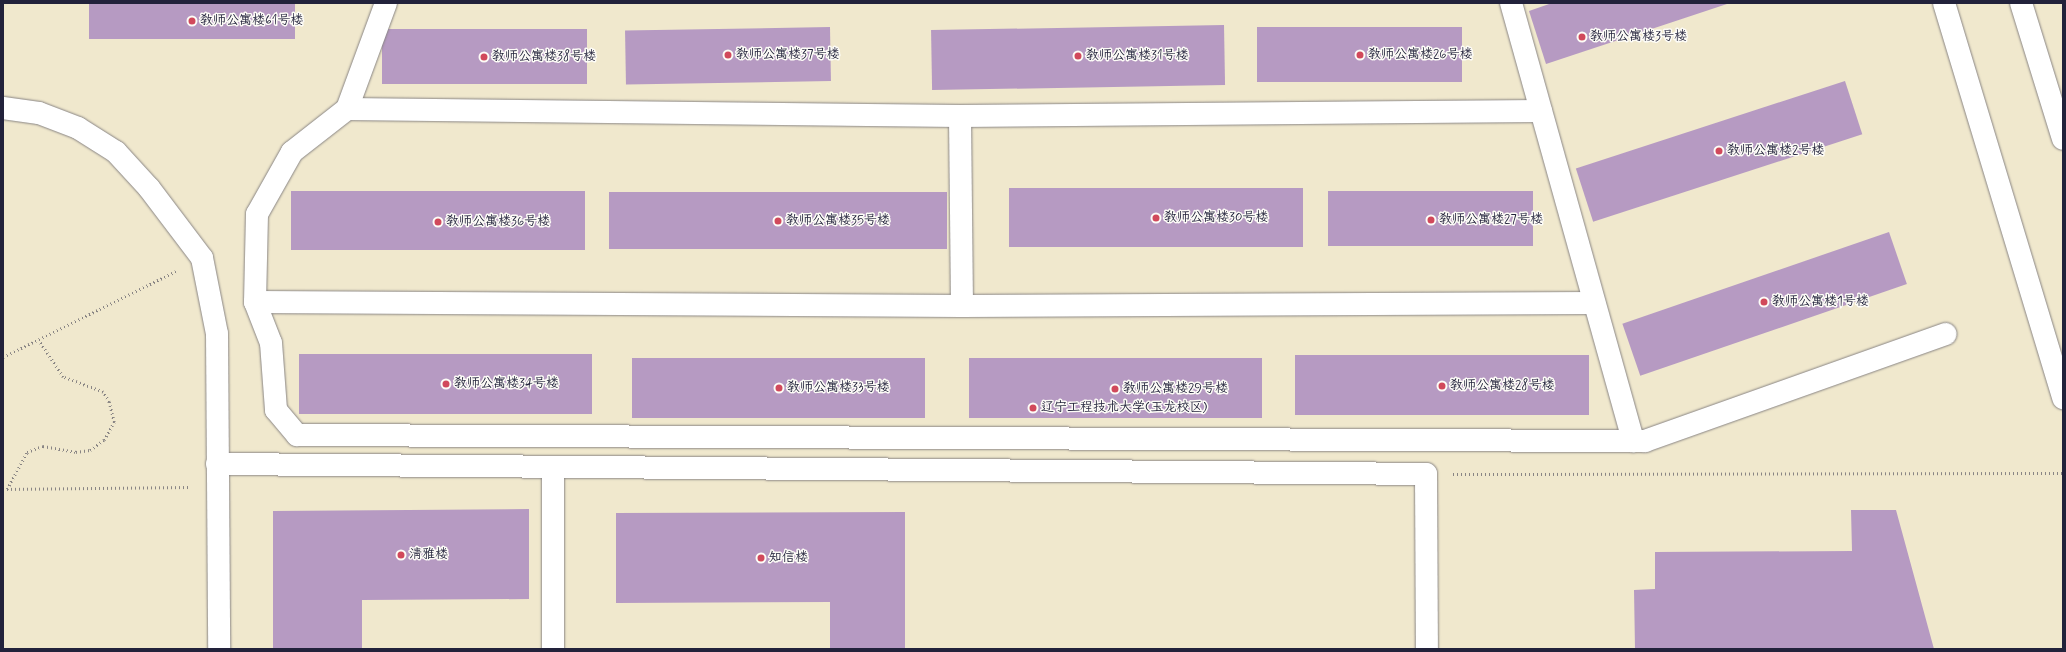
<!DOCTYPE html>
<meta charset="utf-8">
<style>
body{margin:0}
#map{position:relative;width:2066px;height:652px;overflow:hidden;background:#f0e8cd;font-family:Mynerve,"LXGW WenKai TC",sans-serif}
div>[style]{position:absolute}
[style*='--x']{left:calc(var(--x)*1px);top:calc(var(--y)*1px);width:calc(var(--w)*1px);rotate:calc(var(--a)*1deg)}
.building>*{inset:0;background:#b69ac2;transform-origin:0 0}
.path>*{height:2.5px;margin-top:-1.25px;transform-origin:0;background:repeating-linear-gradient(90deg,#898584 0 1px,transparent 0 4px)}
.roads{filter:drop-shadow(0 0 1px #898584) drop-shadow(0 0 1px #898584)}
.minor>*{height:22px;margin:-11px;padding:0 11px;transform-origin:11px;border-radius:11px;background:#fff}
.dots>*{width:11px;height:11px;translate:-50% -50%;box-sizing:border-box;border:2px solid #fdfcf7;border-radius:50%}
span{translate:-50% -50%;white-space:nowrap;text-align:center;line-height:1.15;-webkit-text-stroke:3px #fdfcf7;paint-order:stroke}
.poi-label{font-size:13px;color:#22223b}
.left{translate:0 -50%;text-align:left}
.frame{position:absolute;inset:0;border:4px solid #22223b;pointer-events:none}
</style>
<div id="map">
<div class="building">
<div style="left:89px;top:3px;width:206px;height:36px"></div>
<div style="clip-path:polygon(1552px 3px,1730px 3px,1546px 64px,1529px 11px)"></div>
<div style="left:1224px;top:25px;width:60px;height:293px;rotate:89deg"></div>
<div style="left:830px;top:27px;width:54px;height:205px;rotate:89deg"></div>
<div style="left:1462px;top:27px;width:55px;height:205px;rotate:90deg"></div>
<div style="left:587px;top:29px;width:55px;height:205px;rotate:90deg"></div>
<div style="left:1845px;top:81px;width:56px;height:283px;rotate:72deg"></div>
<div style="left:1303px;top:188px;width:59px;height:294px;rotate:90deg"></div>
<div style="left:585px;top:191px;width:59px;height:294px;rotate:90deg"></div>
<div style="left:1533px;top:191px;width:55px;height:205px;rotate:90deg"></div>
<div style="left:947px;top:192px;width:57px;height:338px;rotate:90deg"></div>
<div style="left:1889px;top:232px;width:55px;height:282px;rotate:71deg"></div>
<div style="left:299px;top:354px;width:293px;height:60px"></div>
<div style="left:1589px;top:355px;width:60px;height:294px;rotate:90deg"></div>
<div style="left:632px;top:358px;width:293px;height:60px"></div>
<div style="left:1262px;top:358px;width:60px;height:293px;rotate:90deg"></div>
<div style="clip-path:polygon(529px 509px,529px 599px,362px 600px,362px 649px,273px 649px,273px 511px)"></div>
<div style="clip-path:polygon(1851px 510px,1896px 510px,1934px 649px,1635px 649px,1634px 590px,1655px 589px,1655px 552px,1852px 551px)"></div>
<div style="clip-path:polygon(905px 512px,905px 649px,830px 649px,830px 602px,616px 603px,616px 513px)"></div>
</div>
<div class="path">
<div style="--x:3;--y:357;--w:193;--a:-26.4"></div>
<div style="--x:1453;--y:474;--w:610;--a:-0.09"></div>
<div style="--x:3;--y:489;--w:188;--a:-0.6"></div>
<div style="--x:7;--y:489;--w:42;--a:-61.6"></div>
<div style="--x:27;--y:452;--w:17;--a:-21"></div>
<div style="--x:43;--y:446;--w:34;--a:10"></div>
<div style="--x:76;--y:452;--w:14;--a:-8"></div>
<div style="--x:90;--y:450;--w:17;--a:-36"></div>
<div style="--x:104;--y:440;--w:21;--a:-61"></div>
<div style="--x:114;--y:422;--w:21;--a:-104"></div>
<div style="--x:109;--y:402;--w:12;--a:-121"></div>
<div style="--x:103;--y:392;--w:43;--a:-159.4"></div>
<div style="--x:63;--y:377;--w:43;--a:-123.7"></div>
</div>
<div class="roads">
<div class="minor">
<div style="--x:386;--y:3;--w:113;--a:110.2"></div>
<div style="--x:347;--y:109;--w:70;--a:142"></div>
<div style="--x:292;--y:152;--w:71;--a:119.4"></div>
<div style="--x:257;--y:214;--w:88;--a:91.3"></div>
<div style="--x:255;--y:302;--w:44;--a:68.7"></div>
<div style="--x:271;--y:343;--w:67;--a:85.7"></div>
<div style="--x:276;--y:410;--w:33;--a:50"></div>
<div style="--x:297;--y:435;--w:1348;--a:0.26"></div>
<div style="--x:1645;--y:441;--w:319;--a:-19.6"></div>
<div style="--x:1511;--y:3;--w:455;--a:74.4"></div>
<div style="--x:1944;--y:3;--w:413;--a:73.2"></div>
<div style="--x:2021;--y:3;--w:142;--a:72.8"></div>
<div style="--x:3;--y:108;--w:36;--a:8"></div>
<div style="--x:39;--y:113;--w:42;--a:21"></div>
<div style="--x:78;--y:128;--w:45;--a:32.3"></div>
<div style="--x:116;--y:152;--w:49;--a:47.5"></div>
<div style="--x:149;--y:188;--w:88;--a:52.9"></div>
<div style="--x:202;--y:258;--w:77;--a:78.8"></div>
<div style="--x:217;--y:334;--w:315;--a:89.6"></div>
<div style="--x:347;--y:109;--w:613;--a:0.65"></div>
<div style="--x:960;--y:116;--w:581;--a:-0.49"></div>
<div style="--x:960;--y:116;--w:190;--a:89.4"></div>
<div style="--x:255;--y:302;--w:707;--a:0.32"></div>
<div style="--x:962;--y:306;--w:632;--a:-0.27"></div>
<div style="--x:217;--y:464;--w:1209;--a:0.47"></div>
<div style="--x:1426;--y:474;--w:175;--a:89.7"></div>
<div style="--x:553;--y:468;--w:181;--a:90"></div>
</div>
</div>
<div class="dots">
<div style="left:192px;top:21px;background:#d1495b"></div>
<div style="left:1582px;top:37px;background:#d1495b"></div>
<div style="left:728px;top:55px;background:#d1495b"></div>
<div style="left:1360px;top:55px;background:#d1495b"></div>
<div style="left:1078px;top:56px;background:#d1495b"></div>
<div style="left:484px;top:57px;background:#d1495b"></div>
<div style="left:1719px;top:151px;background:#d1495b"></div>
<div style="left:1156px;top:218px;background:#d1495b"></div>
<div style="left:1431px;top:220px;background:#d1495b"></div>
<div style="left:778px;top:221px;background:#d1495b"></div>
<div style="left:438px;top:222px;background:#d1495b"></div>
<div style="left:1764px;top:302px;background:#d1495b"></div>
<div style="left:446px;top:384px;background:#d1495b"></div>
<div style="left:1442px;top:386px;background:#d1495b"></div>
<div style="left:779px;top:388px;background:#d1495b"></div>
<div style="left:1115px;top:389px;background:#d1495b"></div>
<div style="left:1033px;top:408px;background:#d1495b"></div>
<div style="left:401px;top:555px;background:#d1495b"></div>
<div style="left:761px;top:558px;background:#d1495b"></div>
</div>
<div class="poi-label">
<span class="left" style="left:200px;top:21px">教师公寓楼61号楼</span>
<span class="left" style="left:1590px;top:37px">教师公寓楼3号楼</span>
<span class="left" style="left:736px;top:55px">教师公寓楼37号楼</span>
<span class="left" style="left:1368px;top:55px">教师公寓楼26号楼</span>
<span class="left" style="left:1086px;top:56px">教师公寓楼31号楼</span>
<span class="left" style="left:492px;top:57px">教师公寓楼38号楼</span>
<span class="left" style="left:1727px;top:151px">教师公寓楼2号楼</span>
<span class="left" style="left:1164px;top:218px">教师公寓楼30号楼</span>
<span class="left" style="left:1439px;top:220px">教师公寓楼27号楼</span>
<span class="left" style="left:786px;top:221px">教师公寓楼35号楼</span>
<span class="left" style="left:446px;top:222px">教师公寓楼36号楼</span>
<span class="left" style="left:1772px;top:302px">教师公寓楼1号楼</span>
<span class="left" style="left:454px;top:384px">教师公寓楼34号楼</span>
<span class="left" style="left:1450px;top:386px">教师公寓楼28号楼</span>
<span class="left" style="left:787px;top:388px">教师公寓楼33号楼</span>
<span class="left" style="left:1123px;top:389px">教师公寓楼29号楼</span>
<span class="left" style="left:1041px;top:408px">辽宁工程技术大学(玉龙校区)</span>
<span class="left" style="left:409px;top:555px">清雅楼</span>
<span class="left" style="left:769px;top:558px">知信楼</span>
</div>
<div class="frame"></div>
</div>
